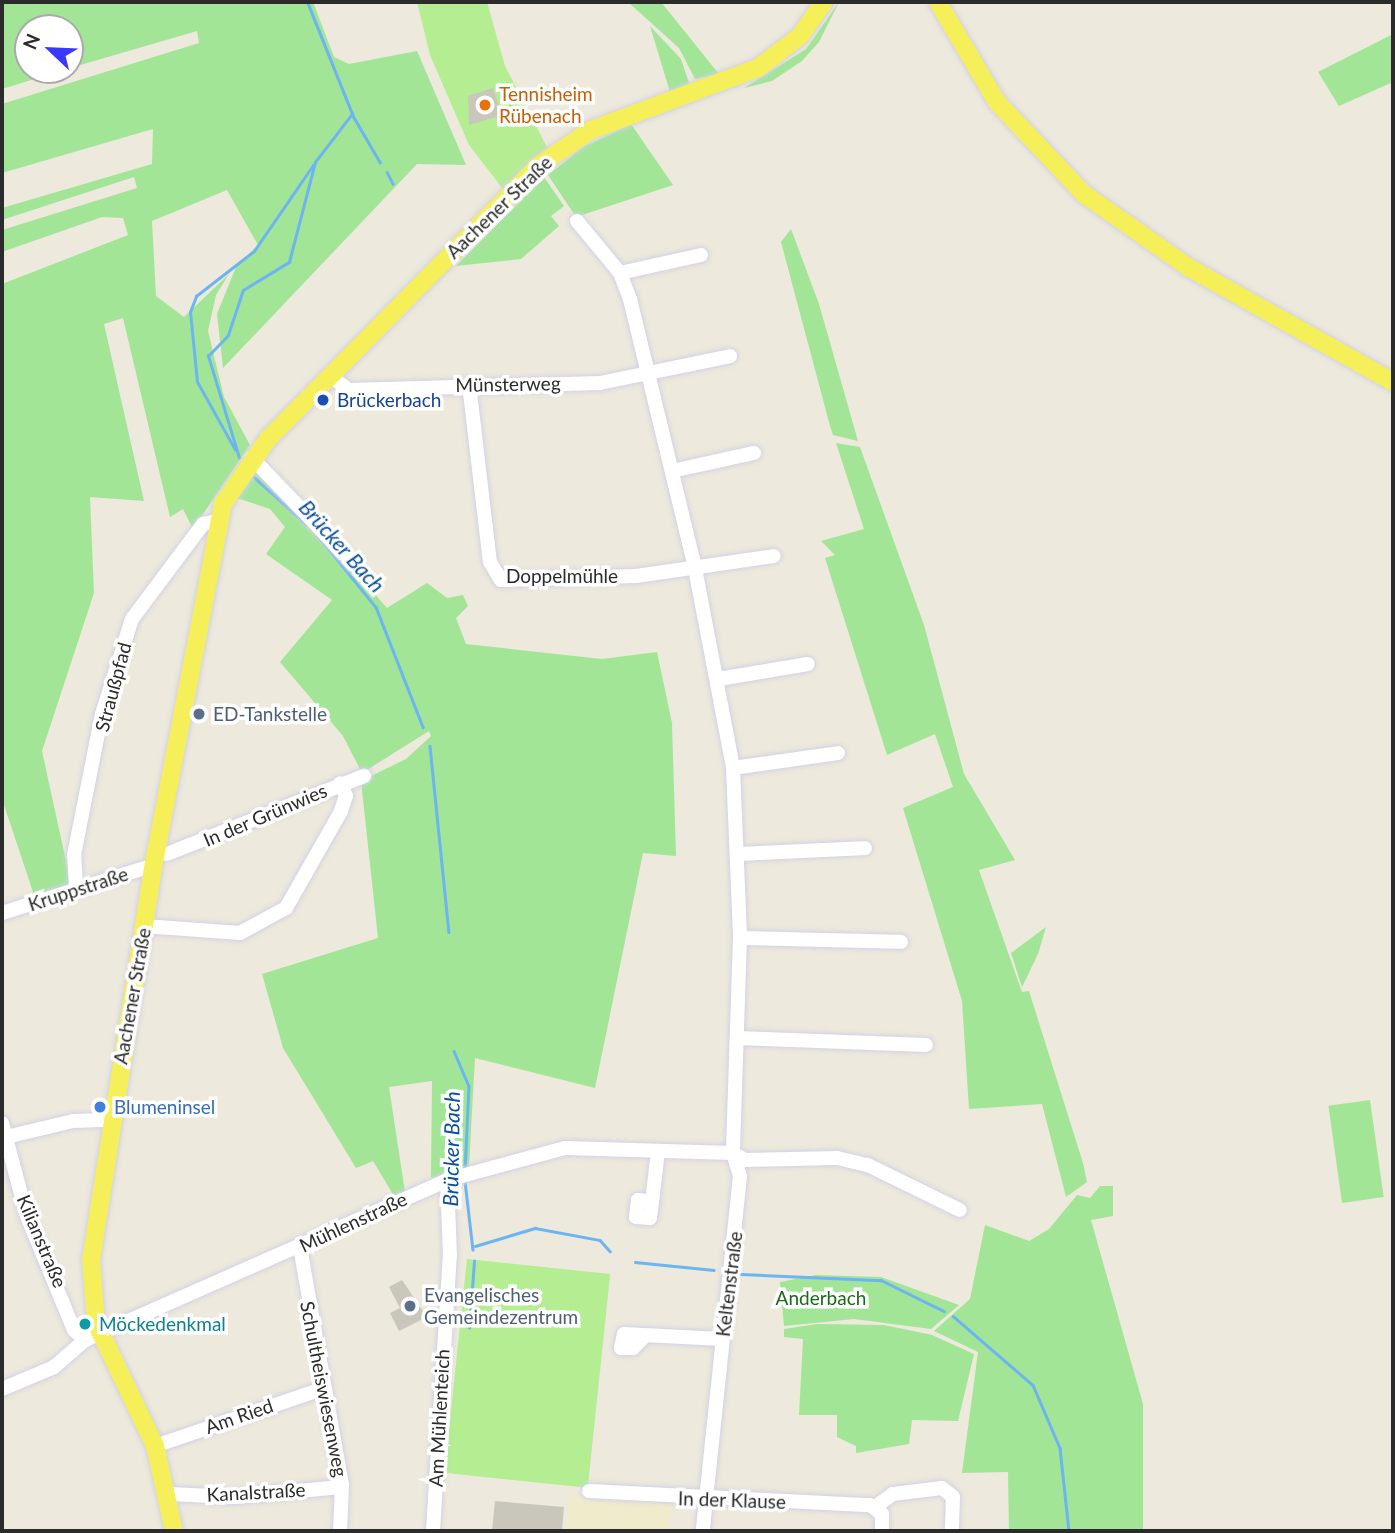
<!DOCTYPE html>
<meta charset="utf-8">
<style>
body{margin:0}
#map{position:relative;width:1395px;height:1533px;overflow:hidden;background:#ede9dc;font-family:Lato,sans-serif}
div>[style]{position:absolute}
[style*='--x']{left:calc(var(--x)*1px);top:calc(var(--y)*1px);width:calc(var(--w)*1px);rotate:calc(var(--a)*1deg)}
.education>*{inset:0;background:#efebcb}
.green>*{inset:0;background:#a2e597;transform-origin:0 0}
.pitch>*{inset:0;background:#b4ed92;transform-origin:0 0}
.stream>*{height:2.5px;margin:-1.25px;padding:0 1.25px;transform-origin:1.25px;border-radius:1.25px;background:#6cb4f2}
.building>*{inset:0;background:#c9c7bb}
.roads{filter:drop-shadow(0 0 2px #d2d2e4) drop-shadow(0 0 2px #d2d2e4)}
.minor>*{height:14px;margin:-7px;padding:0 7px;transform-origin:7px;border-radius:7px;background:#fff}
.major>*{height:18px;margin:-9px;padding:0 9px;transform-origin:9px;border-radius:9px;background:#f5f059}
.dots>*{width:19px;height:19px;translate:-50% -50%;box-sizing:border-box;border:4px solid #fff;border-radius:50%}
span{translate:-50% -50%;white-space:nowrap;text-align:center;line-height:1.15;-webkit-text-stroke:7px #fff;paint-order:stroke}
.food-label{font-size:19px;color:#c56008}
.left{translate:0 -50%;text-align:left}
.street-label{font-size:19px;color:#2b2b2b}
.transit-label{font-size:19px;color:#164399}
.service-label{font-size:19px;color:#4e5e75}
.shop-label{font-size:19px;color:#366cbe}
.park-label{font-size:19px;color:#186b18}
.culture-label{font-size:19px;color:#0d838f}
.water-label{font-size:21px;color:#094ea1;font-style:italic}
.frame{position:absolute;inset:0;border:4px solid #2b2b2b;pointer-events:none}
.north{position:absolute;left:14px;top:14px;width:70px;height:70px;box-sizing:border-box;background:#fff;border:2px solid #aaa;border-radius:50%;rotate:293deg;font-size:19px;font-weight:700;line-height:28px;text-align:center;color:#2b2b2b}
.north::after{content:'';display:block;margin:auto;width:24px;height:32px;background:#3a38ff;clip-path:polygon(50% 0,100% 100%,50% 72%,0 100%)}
</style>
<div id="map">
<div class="education">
<div style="clip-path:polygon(569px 1495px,671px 1502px,669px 1531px,566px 1531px)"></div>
</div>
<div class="green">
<div style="clip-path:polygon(2px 2px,313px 2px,334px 57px,349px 64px,417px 51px,466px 165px,417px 164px,223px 368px,217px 314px,236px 267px,258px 245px,227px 190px,152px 221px,156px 296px,184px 317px,229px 274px,216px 295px,208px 331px,224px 397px,250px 445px,193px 529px,183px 509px,170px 517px,123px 318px,104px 324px,144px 501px,90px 497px,94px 593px,42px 751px,71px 884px,35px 898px,2px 799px,2px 284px,128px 235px,123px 218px,102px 217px,2px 252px,2px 230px,137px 188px,134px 177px,2px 220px,2px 208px,152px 164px,153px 129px,2px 173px,2px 104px,199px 43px,197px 31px,70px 68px,70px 28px,28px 28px,28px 70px,64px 70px,2px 89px)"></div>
<div style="clip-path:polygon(628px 2px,661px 2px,719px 74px,695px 79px,679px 48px)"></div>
<div style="clip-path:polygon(839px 2px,819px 42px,802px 61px,772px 81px,744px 88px,806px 49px)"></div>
<div style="clip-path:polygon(650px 26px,681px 59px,690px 86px,670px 92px)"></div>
<div style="clip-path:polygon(1393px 34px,1393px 82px,1339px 106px,1318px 72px)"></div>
<div style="clip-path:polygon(631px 124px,673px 185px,576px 217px,548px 175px,583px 147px)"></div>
<div style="clip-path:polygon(544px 177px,564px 206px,551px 216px,559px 226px,521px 259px,456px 266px)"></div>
<div style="clip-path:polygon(791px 229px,819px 304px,858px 441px,833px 435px,830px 426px,781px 242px)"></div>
<div style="clip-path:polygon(836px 443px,860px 447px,924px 625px,964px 774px,1015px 860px,979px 870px,1022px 992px,1029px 991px,1083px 1163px,1087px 1182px,1066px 1197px,1042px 1104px,969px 1109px,962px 1001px,903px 808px,953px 787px,935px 734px,887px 755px,825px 558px,835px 555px,821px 541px,864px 529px)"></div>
<div style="clip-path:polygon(252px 470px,316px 527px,387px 608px,427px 583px,447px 598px,463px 595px,468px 606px,456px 618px,466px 644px,602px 659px,657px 652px,672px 723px,676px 856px,643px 853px,595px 1088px,475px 1058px,469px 1166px,431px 1178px,432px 1081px,389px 1087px,405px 1192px,394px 1196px,373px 1161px,356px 1168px,283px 1048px,262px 974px,378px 938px,361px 781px,406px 759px,431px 736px,429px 731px,362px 773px,343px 736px,280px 662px,332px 600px,266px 554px,285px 527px,270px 509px,234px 497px)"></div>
<div style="clip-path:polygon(1046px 927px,1038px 954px,1022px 987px,1011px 953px)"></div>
<div style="left:1370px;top:1100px;width:98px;height:42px;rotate:82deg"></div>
<div style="clip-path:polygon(1100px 1186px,1113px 1186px,1113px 1216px,1091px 1220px,1143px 1404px,1143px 1531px,1009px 1531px,1008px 1472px,962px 1473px,978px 1352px,934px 1331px,970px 1299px,985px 1225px,1029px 1241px,1049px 1229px,1077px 1195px,1090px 1198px)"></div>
<div style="clip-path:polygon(816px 1275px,881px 1277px,959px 1305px,931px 1329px,854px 1319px,784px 1326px,780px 1282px)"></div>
<div style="clip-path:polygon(817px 1324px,884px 1325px,932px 1335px,974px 1354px,958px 1421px,912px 1420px,909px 1444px,856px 1453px,856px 1446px,837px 1437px,837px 1415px,799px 1415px,803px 1339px,784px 1337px,784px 1329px)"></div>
</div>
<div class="pitch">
<div style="clip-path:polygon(417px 2px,487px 2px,505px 66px,549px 151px,503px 189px,469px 145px,430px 55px)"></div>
<div style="left:467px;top:1259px;width:144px;height:215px;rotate:6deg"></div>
</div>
<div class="stream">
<div style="--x:352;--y:114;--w:56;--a:59.7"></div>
<div style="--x:387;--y:172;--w:13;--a:63"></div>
<div style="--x:235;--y:450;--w:78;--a:-119.2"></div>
<div style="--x:197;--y:382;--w:70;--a:-95.7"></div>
<div style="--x:190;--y:312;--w:17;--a:-69"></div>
<div style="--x:196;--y:296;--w:73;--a:-37.8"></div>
<div style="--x:254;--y:251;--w:104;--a:-55.5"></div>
<div style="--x:239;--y:458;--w:107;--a:-106.9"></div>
<div style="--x:208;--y:356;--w:29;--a:-46"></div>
<div style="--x:228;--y:335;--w:47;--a:-71.6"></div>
<div style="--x:243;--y:290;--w:54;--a:-31.3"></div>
<div style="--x:289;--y:262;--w:103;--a:-75.4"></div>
<div style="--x:315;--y:162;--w:61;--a:-52.4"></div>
<div style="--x:352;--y:114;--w:121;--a:-111.9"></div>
<div style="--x:252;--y:475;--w:73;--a:42.2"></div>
<div style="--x:318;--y:536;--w:92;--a:50.8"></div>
<div style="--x:376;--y:607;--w:129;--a:68.6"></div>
<div style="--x:430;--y:746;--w:187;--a:84.2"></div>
<div style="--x:454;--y:1051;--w:38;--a:67"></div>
<div style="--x:469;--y:1086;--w:84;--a:92.7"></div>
<div style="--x:465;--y:1181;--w:69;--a:83.4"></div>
<div style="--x:475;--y:1246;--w:63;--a:-16.7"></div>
<div style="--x:535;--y:1228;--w:66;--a:10.5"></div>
<div style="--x:600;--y:1240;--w:15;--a:48"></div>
<div style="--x:635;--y:1262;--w:79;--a:5.8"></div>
<div style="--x:741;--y:1274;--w:140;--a:2.5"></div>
<div style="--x:881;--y:1280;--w:70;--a:26.2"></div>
<div style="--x:953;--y:1316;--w:106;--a:40.8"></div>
<div style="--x:1033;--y:1385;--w:69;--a:66.8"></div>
<div style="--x:1060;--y:1448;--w:83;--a:83.8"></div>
<div style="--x:469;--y:1328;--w:67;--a:-85.7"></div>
</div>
<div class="building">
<div style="clip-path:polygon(493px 88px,502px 115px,469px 125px,468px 96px)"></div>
<div style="clip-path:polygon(402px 1280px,427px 1317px,399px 1331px,390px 1313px,400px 1308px,389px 1287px)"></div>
<div style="clip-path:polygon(495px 1501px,564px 1507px,562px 1531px,492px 1531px)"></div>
</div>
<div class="roads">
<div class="minor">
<div style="--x:577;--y:221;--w:67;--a:50.4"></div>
<div style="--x:620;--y:273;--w:28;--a:69"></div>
<div style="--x:630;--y:299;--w:272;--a:76.4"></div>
<div style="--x:694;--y:563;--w:209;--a:79.2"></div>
<div style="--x:733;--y:768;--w:170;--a:87.6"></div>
<div style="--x:740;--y:938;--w:215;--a:91.9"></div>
<div style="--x:733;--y:1153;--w:24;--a:73"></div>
<div style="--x:740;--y:1176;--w:357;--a:96"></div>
<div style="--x:620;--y:273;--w:83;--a:-12.5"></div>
<div style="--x:329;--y:375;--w:25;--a:37"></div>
<div style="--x:349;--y:390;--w:251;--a:-1.6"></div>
<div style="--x:600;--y:383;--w:133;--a:-11.7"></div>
<div style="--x:469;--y:384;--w:179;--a:83.3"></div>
<div style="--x:490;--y:562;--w:21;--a:59"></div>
<div style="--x:501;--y:580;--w:135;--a:-1.7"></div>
<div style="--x:636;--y:576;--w:139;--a:-8.2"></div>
<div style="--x:252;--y:458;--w:150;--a:46.1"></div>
<div style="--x:672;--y:471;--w:84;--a:-12.4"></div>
<div style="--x:719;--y:679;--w:90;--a:-9.6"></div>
<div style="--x:733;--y:768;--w:106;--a:-8.1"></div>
<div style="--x:167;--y:854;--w:212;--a:-21.6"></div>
<div style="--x:740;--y:854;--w:125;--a:-2.7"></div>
<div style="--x:76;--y:888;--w:33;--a:-93"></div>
<div style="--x:74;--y:855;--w:144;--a:-78.8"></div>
<div style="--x:102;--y:714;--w:100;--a:-72.5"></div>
<div style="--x:132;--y:619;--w:119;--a:-53.2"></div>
<div style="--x:203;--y:524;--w:14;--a:-12"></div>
<div style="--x:2;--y:913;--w:159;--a:-17.5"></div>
<div style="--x:144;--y:926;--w:96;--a:4.2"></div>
<div style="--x:240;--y:933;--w:52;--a:-28.5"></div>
<div style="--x:286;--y:908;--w:112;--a:-60.4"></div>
<div style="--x:341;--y:811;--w:16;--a:-72"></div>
<div style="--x:346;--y:796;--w:14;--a:-115"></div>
<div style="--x:740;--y:938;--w:161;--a:1.4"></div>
<div style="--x:737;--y:1038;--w:189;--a:2.1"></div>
<div style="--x:2;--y:1123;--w:96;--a:75"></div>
<div style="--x:27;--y:1216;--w:123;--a:67.6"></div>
<div style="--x:74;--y:1330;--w:15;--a:42"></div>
<div style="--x:85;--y:1340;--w:396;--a:-23.8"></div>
<div style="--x:447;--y:1180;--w:122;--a:-15.2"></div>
<div style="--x:565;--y:1148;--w:168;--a:1.7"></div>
<div style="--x:733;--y:1153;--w:14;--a:30"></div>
<div style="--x:745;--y:1160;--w:92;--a:-1.2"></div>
<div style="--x:837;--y:1158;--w:32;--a:13"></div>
<div style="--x:868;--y:1165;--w:102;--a:26.1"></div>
<div style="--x:2;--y:1138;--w:73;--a:-13.5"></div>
<div style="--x:73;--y:1121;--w:37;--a:-2"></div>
<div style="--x:652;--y:1202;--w:14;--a:-172"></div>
<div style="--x:638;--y:1200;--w:17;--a:97"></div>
<div style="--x:636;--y:1217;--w:14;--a:4"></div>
<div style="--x:650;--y:1218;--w:16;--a:-83"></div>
<div style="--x:652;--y:1202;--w:51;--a:-83.3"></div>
<div style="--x:300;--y:1247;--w:242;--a:80"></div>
<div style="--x:342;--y:1485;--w:46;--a:92.5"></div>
<div style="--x:645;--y:1336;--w:17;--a:135"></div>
<div style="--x:633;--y:1348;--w:12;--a:180"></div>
<div style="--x:621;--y:1348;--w:14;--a:-78"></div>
<div style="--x:624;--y:1334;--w:98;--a:2.9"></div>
<div style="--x:2;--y:1389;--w:56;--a:-22.9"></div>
<div style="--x:54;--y:1367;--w:41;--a:-41.1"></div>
<div style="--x:155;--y:1446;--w:179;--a:-18.9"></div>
<div style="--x:589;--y:1491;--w:281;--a:2.9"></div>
<div style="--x:870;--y:1505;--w:15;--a:37"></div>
<div style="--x:882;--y:1514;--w:17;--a:90"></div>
<div style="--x:170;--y:1494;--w:64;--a:2.7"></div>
<div style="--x:234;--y:1497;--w:108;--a:-5.3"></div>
<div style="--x:875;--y:1507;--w:22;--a:-36"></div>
<div style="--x:893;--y:1494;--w:49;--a:-7"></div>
<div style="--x:942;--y:1488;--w:14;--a:39"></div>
<div style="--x:953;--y:1497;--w:34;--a:92"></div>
<div style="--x:433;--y:1531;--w:277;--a:-86.5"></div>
<div style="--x:450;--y:1255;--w:75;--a:-92.3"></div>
</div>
<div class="major">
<div style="--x:938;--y:2;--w:116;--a:59.5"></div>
<div style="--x:997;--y:102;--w:127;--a:46.6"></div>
<div style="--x:1084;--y:194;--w:127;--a:35.1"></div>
<div style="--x:1188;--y:267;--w:235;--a:29.3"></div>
<div style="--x:174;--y:1531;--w:87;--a:-102.6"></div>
<div style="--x:155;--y:1446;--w:136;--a:-115.6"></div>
<div style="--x:96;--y:1323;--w:63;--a:-94.5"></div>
<div style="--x:91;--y:1260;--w:408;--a:-81"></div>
<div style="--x:155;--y:857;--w:359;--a:-79.1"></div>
<div style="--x:223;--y:504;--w:79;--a:-55.3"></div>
<div style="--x:268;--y:439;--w:384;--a:-45.3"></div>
<div style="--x:538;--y:166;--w:64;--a:-34.2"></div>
<div style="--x:591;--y:130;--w:178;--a:-20.4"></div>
<div style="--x:758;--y:68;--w:53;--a:-37.3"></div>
<div style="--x:800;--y:36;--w:42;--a:-54.8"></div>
</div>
</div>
<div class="dots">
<div style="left:485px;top:105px;background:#e8710a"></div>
<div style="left:323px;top:400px;background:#1a4fb4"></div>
<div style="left:199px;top:714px;background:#5c6f8a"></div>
<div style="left:100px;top:1107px;background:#3f7fe0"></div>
<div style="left:410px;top:1306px;background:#5c6f8a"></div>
<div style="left:85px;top:1324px;background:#0f9aa8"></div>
</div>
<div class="food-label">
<span class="left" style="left:499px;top:105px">Tennisheim<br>Rübenach</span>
</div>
<div class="street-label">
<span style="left:499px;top:207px;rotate:-44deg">Aachener Straße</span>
<span style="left:508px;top:384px;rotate:-1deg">Münsterweg</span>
<span style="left:562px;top:576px">Doppelmühle</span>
<span style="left:113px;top:687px;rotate:-75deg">Straußpfad</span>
<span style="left:265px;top:815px;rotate:-23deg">In der Grünwies</span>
<span style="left:78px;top:889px;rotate:-18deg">Kruppstraße</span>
<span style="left:132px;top:996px;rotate:-80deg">Aachener Straße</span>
<span style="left:353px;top:1222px;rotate:-25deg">Mühlenstraße</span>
<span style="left:42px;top:1241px;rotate:67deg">Kilianstraße</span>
<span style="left:729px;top:1284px;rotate:-83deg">Keltenstraße</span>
<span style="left:324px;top:1389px;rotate:79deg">Schultheiswiesenweg</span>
<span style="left:239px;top:1416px;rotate:-19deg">Am Ried</span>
<span style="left:439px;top:1418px;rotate:-87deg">Am Mühlenteich</span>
<span style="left:256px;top:1492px;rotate:-3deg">Kanalstraße</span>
<span style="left:732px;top:1500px;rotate:2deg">In der Klause</span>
</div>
<div class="transit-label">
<span class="left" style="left:337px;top:400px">Brückerbach</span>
</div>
<div class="service-label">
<span class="left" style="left:213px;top:714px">ED-Tankstelle</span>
<span class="left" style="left:424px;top:1306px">Evangelisches<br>Gemeindezentrum</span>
</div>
<div class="shop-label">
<span class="left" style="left:114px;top:1107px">Blumeninsel</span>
</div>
<div class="park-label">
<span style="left:821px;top:1298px">Anderbach</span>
</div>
<div class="culture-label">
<span class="left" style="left:99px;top:1324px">Möckedenkmal</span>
</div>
<div class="water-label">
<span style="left:342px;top:546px;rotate:48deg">Brücker Bach</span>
<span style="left:451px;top:1149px;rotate:-89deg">Brücker Bach</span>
</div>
<div class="frame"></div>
<div class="north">N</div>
</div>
